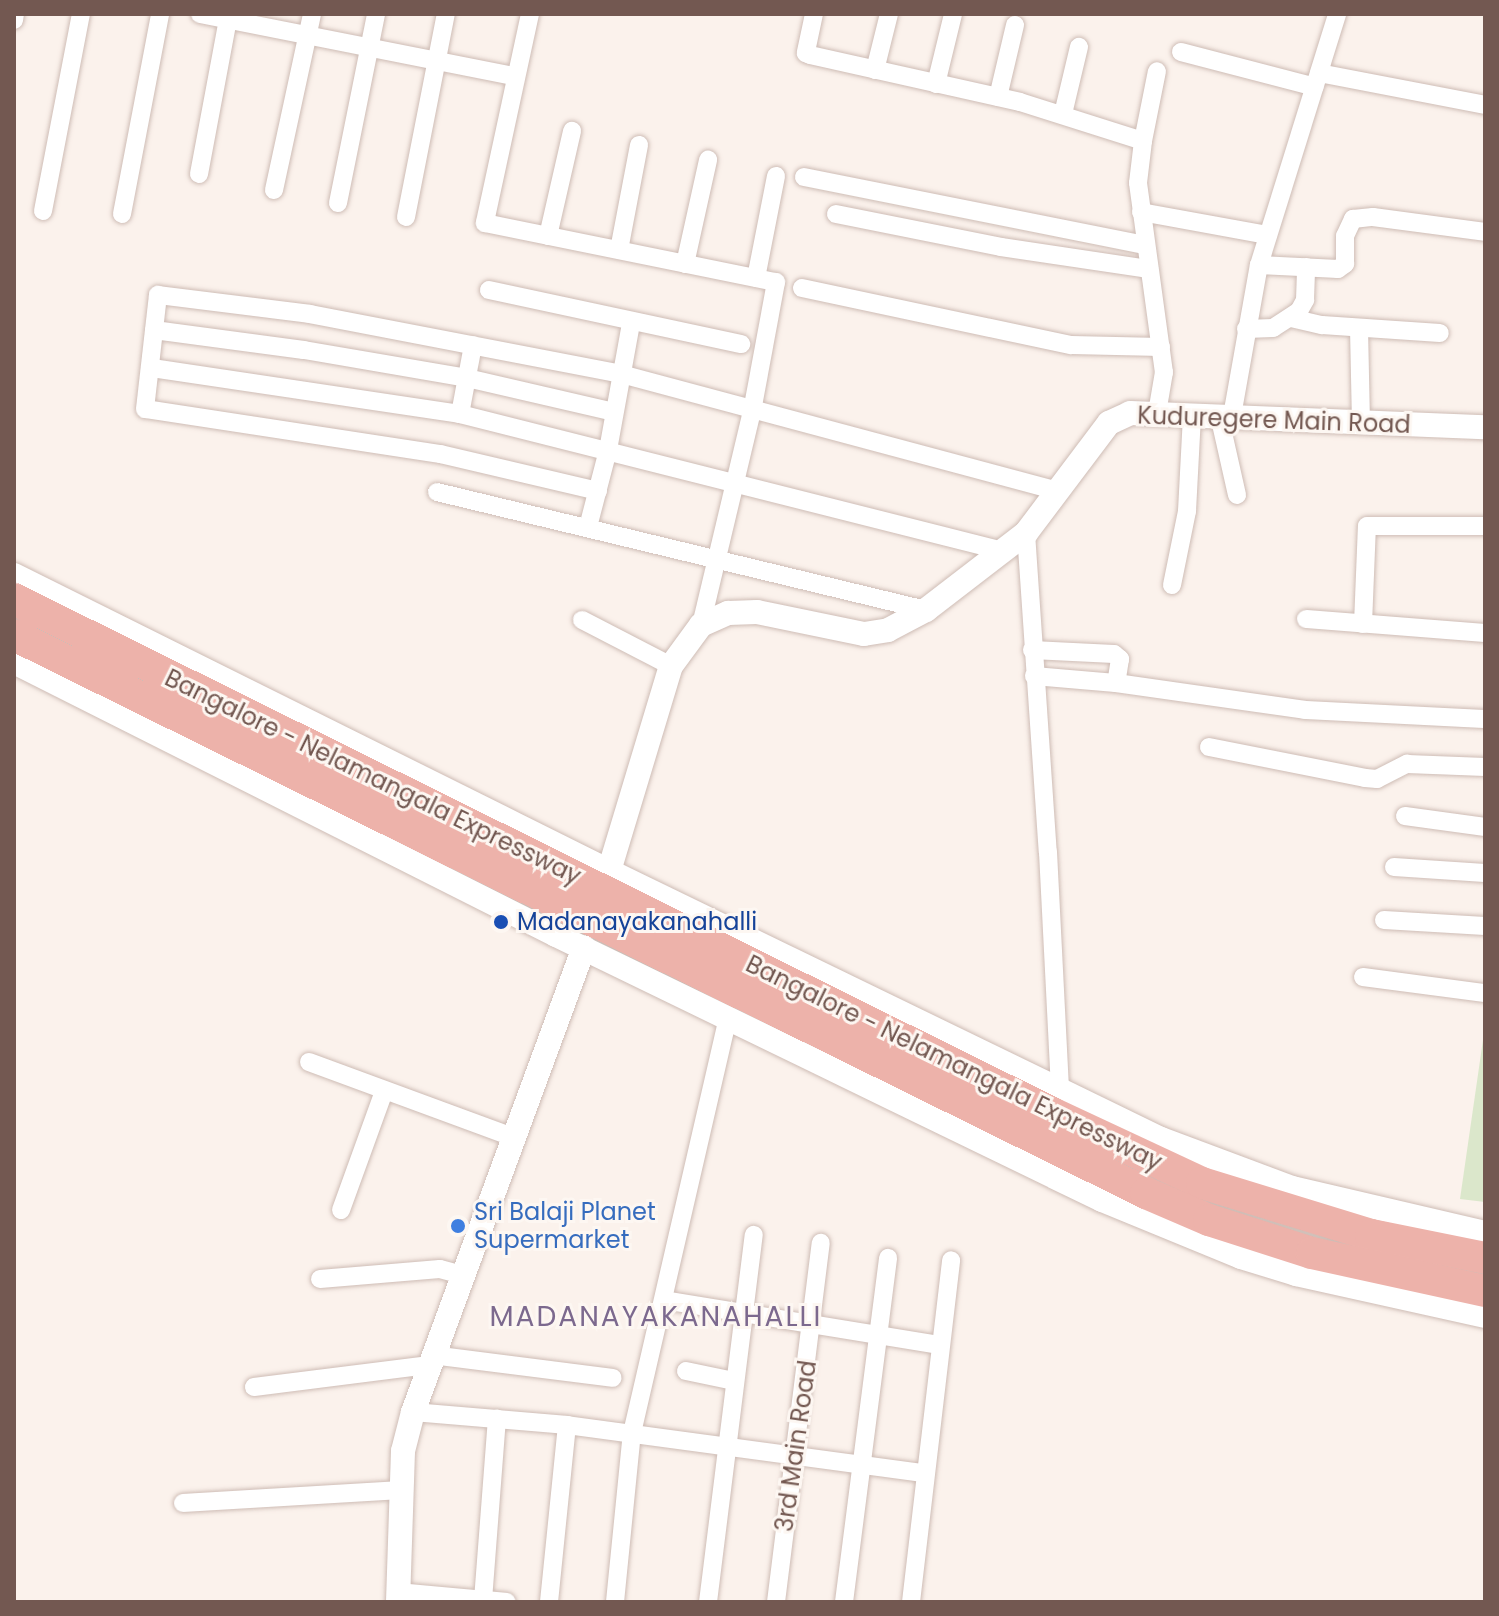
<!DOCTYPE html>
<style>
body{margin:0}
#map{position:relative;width:1499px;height:1616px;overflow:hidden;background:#fbf2ec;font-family:Poppins,sans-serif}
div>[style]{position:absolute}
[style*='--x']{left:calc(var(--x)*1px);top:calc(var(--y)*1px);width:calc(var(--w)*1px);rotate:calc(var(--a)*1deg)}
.green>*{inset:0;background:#dbe7cb}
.roads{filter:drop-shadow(0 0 2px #cebcb5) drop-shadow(0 0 2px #cebcb5)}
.street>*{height:18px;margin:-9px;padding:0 9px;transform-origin:9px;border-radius:9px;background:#fff}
.secondary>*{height:24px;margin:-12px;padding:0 12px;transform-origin:12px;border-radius:12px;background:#fff}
.highway>*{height:32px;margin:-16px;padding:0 16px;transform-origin:16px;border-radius:16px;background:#edb2aa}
.dots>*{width:22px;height:22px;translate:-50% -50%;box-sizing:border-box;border:4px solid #fdf7f2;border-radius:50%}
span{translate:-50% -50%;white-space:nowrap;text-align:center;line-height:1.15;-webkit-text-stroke:6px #fdf7f2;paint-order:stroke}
.street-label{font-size:24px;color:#735851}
.transit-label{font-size:24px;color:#164399}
.left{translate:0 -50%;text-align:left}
.shop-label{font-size:24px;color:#366cbe}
.quarter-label{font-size:28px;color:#7c698e;letter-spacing:2px}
.frame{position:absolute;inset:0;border:16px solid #735851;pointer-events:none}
</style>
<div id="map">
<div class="green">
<div style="clip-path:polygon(1485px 1026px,1485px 1202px,1460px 1199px)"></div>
</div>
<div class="roads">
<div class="street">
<div style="--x:200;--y:14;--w:320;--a:11.2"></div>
<div style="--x:530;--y:14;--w:214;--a:102.2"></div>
<div style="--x:485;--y:223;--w:297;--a:11.5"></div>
<div style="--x:776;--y:282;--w:131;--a:100.5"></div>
<div style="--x:752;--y:411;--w:220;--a:103.4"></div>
<div style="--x:814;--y:14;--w:40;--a:102"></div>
<div style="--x:806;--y:53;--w:4;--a:27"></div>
<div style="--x:810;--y:55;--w:215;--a:12.6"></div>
<div style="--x:1020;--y:102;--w:129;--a:17.6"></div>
<div style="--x:1143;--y:141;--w:42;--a:96.8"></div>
<div style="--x:1138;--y:183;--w:191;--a:82.2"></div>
<div style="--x:1164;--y:372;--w:42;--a:99.7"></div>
<div style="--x:14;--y:20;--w:6;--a:-81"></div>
<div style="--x:1181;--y:52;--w:138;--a:14.6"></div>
<div style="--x:875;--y:70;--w:58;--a:-76"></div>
<div style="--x:1319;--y:73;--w:169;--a:10.9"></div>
<div style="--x:936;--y:84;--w:72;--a:-76.3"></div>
<div style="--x:998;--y:97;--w:74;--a:-76.7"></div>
<div style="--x:1063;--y:114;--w:69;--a:-76.6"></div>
<div style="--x:1143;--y:141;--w:71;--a:-78.7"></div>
<div style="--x:199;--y:174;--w:163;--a:-79.4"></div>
<div style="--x:804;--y:177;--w:348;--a:11.3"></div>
<div style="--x:274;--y:190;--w:180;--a:-77.8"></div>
<div style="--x:338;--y:203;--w:193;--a:-78.6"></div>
<div style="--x:43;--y:211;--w:201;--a:-79.1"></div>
<div style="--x:1141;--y:212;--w:129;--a:10.3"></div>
<div style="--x:122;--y:214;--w:204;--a:-79.2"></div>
<div style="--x:836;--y:214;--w:168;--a:11.3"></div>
<div style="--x:1001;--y:247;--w:150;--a:8.5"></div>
<div style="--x:406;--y:217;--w:207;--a:-78.9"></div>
<div style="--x:548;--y:236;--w:108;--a:-77.1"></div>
<div style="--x:619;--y:250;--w:107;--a:-79.2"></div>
<div style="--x:685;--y:264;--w:107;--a:-77.5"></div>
<div style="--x:1259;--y:265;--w:79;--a:2.9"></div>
<div style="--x:1338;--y:269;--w:9;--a:-36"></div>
<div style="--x:1345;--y:264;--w:28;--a:-90"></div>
<div style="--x:1345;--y:236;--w:19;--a:-65"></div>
<div style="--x:1353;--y:219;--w:20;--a:-6"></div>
<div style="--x:1373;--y:217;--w:113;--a:7.6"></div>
<div style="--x:756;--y:278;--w:104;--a:-78.9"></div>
<div style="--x:802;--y:288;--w:275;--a:12"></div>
<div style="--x:1071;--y:345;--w:90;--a:1.3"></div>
<div style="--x:489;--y:290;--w:258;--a:12.1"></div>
<div style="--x:1291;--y:318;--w:32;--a:13"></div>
<div style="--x:1322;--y:325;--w:118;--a:3.9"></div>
<div style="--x:1359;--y:328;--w:94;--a:88.8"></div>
<div style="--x:1246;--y:329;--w:27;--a:-2"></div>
<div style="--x:1273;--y:328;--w:31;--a:-33"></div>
<div style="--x:1299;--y:311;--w:13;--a:-61"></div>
<div style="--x:1305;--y:300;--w:33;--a:-88"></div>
<div style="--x:154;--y:330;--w:151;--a:7.6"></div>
<div style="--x:304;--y:350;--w:165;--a:9.7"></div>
<div style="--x:467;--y:378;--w:151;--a:13"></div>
<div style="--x:152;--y:368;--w:311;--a:8.5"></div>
<div style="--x:460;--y:414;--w:560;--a:14.16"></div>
<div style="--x:460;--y:414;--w:70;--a:-79.3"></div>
<div style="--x:1219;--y:415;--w:82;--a:77.3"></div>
<div style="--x:1232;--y:416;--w:153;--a:-79.9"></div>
<div style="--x:1259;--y:265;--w:263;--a:-72.7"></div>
<div style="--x:598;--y:491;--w:162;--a:-166.8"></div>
<div style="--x:440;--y:454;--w:298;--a:-171.3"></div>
<div style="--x:145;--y:409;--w:115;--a:-83.5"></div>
<div style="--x:158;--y:295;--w:153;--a:7.1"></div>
<div style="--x:310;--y:314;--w:317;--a:10.9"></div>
<div style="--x:621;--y:374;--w:452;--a:15"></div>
<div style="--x:437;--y:492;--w:503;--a:13.57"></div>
<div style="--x:588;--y:527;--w:80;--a:-75.4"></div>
<div style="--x:608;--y:450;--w:129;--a:-79.7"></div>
<div style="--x:1026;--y:533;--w:320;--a:86.1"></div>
<div style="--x:1048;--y:852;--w:238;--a:87.1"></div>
<div style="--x:1172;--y:585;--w:76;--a:-78.5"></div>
<div style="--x:1187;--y:511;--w:97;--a:-87"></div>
<div style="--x:1306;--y:619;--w:180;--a:4.5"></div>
<div style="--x:582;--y:620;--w:100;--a:27.3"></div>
<div style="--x:1363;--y:624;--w:98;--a:-87.7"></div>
<div style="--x:1367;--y:526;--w:118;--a:0"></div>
<div style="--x:1032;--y:650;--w:82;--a:2.8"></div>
<div style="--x:1114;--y:654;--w:8;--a:40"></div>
<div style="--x:1120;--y:659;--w:24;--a:99"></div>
<div style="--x:1034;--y:676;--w:82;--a:4.9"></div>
<div style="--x:1116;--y:683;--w:191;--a:8.1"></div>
<div style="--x:1305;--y:710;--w:180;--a:2.9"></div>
<div style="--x:1209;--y:747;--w:159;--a:11.2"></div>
<div style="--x:1365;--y:778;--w:12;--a:5"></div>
<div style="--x:1377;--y:779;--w:34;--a:-27"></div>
<div style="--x:1407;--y:764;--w:78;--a:2.2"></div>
<div style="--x:1405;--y:816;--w:81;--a:7.8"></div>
<div style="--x:1394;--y:867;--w:91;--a:3.8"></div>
<div style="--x:1384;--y:920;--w:101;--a:3.4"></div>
<div style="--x:1363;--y:977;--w:123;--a:7.5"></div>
<div style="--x:309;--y:1062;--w:217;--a:20.2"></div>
<div style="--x:341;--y:1210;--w:127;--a:-70.1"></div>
<div style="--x:320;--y:1279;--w:120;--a:-4.8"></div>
<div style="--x:440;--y:1269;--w:23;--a:15"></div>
<div style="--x:664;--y:1300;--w:280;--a:9.3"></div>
<div style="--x:432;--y:1355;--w:182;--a:7.2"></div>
<div style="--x:686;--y:1371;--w:49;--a:11.8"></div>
<div style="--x:254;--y:1387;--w:175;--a:-7.2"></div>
<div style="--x:413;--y:1412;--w:155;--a:4.8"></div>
<div style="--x:567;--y:1425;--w:360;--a:7.7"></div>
<div style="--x:183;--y:1503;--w:218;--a:-3.4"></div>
<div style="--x:398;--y:1592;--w:109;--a:5.2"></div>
<div style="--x:483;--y:1600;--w:182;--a:-85.6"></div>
<div style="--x:549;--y:1602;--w:178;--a:-84.2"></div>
<div style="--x:615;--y:1602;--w:170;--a:-84.3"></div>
<div style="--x:632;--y:1433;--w:426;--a:-77"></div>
<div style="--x:708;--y:1602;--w:370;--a:-82.9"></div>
<div style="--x:776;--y:1602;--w:362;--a:-82.9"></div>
<div style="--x:844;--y:1602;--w:347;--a:-82.7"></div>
<div style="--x:911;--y:1602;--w:344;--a:-83.3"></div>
</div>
<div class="secondary">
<div style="--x:14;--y:575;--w:665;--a:26.45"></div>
<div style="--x:609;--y:871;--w:614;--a:25.9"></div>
<div style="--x:1161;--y:1139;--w:140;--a:20.5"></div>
<div style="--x:1292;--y:1188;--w:198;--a:13.1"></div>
<div style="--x:14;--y:662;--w:607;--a:26.73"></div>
<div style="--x:556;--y:935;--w:607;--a:25.89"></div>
<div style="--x:1102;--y:1200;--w:150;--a:22.3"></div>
<div style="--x:1241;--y:1257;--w:58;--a:17.2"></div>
<div style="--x:1296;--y:1274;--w:194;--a:12.5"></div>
<div style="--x:609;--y:871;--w:214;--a:-73.2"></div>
<div style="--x:671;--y:666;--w:51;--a:-53.8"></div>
<div style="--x:701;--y:625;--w:30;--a:-24"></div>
<div style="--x:728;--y:613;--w:29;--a:-2"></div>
<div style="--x:757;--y:612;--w:109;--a:11.6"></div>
<div style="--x:864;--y:634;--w:24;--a:-9"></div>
<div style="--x:888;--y:630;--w:43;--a:-27.8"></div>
<div style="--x:926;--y:610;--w:126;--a:-37.6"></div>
<div style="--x:1026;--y:533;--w:138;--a:-53"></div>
<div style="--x:1109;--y:423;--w:23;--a:-25"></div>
<div style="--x:1130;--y:413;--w:355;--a:2.3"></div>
<div style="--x:398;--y:1602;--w:151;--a:-88.1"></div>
<div style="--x:403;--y:1451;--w:40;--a:-75.6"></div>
<div style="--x:413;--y:1412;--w:495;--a:-69.8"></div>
</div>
<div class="highway">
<div style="--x:14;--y:599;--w:1158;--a:26.34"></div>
<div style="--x:1052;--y:1113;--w:166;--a:25"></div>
<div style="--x:1202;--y:1183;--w:177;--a:17.1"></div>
<div style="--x:1371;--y:1235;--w:116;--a:11.4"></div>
<div style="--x:14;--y:635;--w:1262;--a:26.24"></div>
<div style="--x:1146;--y:1193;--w:69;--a:23.2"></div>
<div style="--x:1209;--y:1220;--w:108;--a:17.8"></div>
<div style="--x:1312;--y:1253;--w:177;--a:12.4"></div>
</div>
</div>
<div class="dots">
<div style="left:501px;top:922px;background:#1a4fb4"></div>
<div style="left:458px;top:1226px;background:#3f7fe0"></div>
</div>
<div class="street-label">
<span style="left:1274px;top:420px;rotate:2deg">Kuduregere Main Road</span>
<span style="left:373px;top:777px;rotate:26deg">Bangalore - Nelamangala Expressway</span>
<span style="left:954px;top:1063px;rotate:26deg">Bangalore - Nelamangala Expressway</span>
<span style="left:796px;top:1446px;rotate:-82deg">3rd Main Road</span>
</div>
<div class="transit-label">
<span class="left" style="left:517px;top:922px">Madanayakanahalli</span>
</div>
<div class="shop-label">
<span class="left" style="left:474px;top:1226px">Sri Balaji Planet<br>Supermarket</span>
</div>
<div class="quarter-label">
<span style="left:656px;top:1317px">MADANAYAKANAHALLI</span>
</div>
<div class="frame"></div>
</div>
